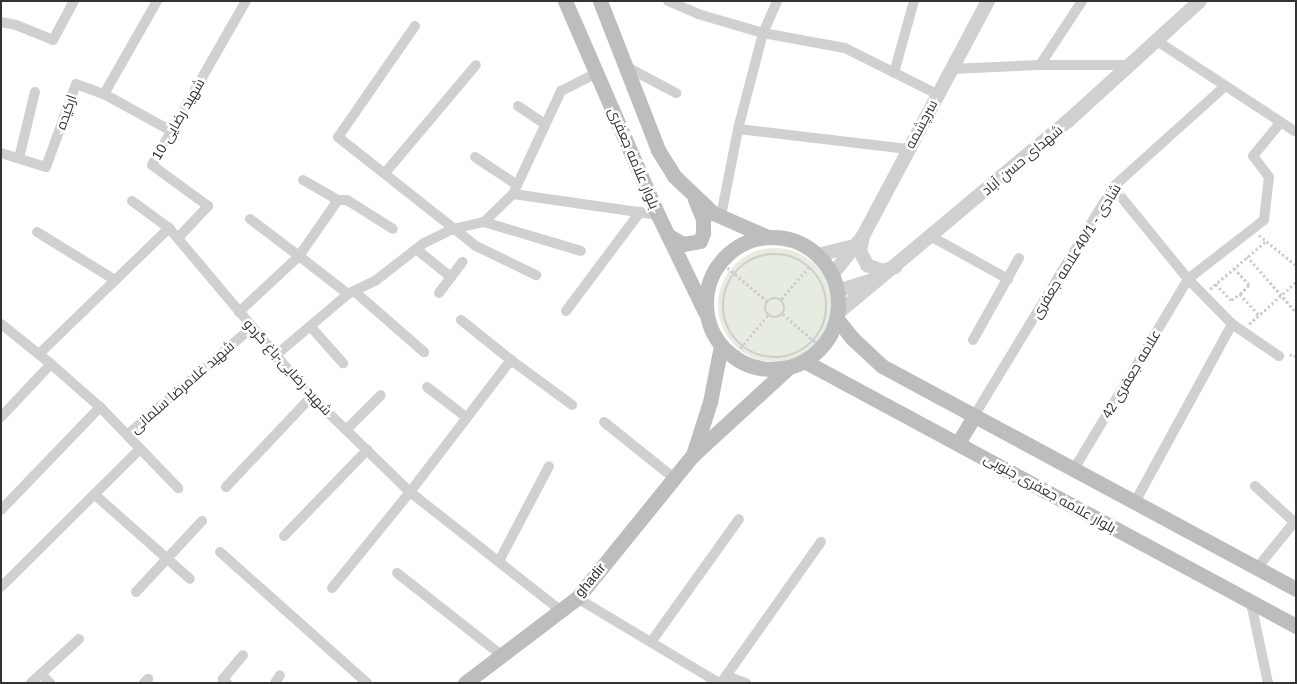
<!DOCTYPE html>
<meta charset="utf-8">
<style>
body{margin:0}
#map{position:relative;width:1297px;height:684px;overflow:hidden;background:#fff;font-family:Helvetica,Cairo,sans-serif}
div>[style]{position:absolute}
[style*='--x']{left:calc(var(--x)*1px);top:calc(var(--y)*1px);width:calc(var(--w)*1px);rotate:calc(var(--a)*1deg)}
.green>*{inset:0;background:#e6ecdf}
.round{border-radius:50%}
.path>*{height:2.5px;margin-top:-1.25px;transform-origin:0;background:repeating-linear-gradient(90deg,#cdcdcd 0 2.5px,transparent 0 5px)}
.path>.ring{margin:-1.25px;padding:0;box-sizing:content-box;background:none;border:2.5px solid #cdcdcd;border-radius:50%}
.minor>*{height:10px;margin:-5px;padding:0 5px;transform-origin:5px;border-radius:5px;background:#d0d0d0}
.tertiary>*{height:14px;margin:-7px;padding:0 7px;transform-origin:7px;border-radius:7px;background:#d0d0d0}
.secondary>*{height:15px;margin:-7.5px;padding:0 7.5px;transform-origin:7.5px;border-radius:7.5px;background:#bdbdbd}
.secondary>.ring{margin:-7.5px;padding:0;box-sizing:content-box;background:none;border:15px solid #bdbdbd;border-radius:50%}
span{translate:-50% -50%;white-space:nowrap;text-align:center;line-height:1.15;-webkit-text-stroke:5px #fff;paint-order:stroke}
.street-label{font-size:14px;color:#333}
.frame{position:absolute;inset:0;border:2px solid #333;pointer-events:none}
</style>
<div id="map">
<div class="green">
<div class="round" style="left:718px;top:248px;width:114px;height:114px"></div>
</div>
<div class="path">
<div style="--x:1259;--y:235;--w:48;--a:39"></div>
<div class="ring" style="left:723px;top:254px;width:101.5px;height:101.5px"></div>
<div style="--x:1247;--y:256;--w:74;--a:48.8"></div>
<div style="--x:720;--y:261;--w:62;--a:40.4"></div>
<div style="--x:1216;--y:284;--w:22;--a:47"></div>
<div style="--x:1231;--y:300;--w:11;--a:-34"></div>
<div style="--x:1240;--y:294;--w:13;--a:-45"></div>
<div style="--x:1249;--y:285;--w:23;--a:-133"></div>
<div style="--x:1210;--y:289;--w:74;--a:-40.6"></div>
<div style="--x:1240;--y:294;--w:28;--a:48"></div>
<div class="ring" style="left:765px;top:298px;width:17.5px;height:17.5px"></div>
<div style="--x:781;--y:299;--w:43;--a:-48.8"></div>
<div style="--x:783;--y:314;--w:50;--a:41"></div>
<div style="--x:1249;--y:324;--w:63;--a:-41.8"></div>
<div style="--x:1290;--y:354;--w:5;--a:37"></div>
<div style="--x:1294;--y:357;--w:4;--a:-56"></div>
<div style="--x:734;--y:356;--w:53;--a:-50.3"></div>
</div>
<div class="minor">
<div style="--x:668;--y:1;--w:33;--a:23"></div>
<div style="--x:698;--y:14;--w:68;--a:16.3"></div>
<div style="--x:763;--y:33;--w:83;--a:10.4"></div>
<div style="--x:845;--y:48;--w:103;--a:26.6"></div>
<div style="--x:1;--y:22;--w:15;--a:11"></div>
<div style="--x:16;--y:25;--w:40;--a:22"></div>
<div style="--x:53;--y:40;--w:44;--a:-61.7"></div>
<div style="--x:415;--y:26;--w:135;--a:124.7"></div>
<div style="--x:338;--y:137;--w:176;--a:38.3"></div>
<div style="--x:476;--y:246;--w:67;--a:25.8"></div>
<div style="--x:1157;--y:41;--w:166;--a:33.2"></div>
<div style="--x:1040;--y:65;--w:77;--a:-56.7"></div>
<div style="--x:625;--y:66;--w:58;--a:27.9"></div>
<div style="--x:951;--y:69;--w:89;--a:-2.6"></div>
<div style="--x:1040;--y:65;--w:90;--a:0"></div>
<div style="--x:894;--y:73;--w:75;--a:-74.5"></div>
<div style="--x:104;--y:94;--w:107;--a:-60.3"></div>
<div style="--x:518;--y:106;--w:32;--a:34"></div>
<div style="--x:738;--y:129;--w:171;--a:6.7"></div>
<div style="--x:1;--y:153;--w:47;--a:17.3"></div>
<div style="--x:46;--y:167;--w:88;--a:-70.1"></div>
<div style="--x:76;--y:84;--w:30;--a:20"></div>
<div style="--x:104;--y:94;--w:77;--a:28.9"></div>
<div style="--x:475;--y:157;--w:50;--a:33.7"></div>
<div style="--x:19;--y:158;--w:68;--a:-76.4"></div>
<div style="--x:385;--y:173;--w:141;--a:-49.9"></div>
<div style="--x:303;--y:180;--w:40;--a:29.7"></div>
<div style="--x:338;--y:200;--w:9;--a:0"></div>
<div style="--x:347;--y:200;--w:54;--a:32.2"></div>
<div style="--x:1113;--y:187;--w:119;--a:50.8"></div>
<div style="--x:1188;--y:279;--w:63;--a:45.6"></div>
<div style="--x:1232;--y:324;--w:57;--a:34.2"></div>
<div style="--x:513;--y:194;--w:147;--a:8.2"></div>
<div style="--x:132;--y:201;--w:46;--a:36.1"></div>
<div style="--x:721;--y:216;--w:89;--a:-78.9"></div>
<div style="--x:738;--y:129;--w:99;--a:-75.4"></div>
<div style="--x:763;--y:33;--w:35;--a:-66"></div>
<div style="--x:250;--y:219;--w:61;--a:37.1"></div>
<div style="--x:299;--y:256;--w:68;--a:-55.1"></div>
<div style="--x:484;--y:222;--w:101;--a:16.6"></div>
<div style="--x:37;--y:232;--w:92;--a:31.6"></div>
<div style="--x:932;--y:237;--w:87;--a:28.9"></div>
<div style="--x:178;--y:238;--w:44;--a:-46.8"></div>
<div style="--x:208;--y:206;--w:69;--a:-143.8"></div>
<div style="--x:152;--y:165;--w:189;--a:-60.2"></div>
<div style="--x:416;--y:249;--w:45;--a:38.7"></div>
<div style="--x:354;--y:291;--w:93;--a:41.1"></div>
<div style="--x:439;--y:293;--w:39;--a:-53"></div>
<div style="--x:566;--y:311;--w:124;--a:-53.2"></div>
<div style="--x:239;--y:312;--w:82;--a:-43"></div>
<div style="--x:299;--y:256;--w:62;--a:37.8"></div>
<div style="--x:461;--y:320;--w:64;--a:38.7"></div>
<div style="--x:1;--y:324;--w:64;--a:38.7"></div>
<div style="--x:51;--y:364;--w:65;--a:41.3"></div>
<div style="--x:100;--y:407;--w:39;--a:46"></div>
<div style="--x:127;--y:435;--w:165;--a:-40.8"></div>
<div style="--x:310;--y:326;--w:50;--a:48.3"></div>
<div style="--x:973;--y:340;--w:94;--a:-60.7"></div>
<div style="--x:39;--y:354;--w:181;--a:-44.1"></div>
<div style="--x:169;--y:228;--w:214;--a:49.9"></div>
<div style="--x:307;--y:392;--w:144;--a:44.2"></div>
<div style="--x:410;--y:492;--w:191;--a:38.2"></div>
<div style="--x:276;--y:355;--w:94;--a:-40.3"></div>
<div style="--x:348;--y:294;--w:30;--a:-26"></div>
<div style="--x:375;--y:281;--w:62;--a:-37.8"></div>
<div style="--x:424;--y:243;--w:32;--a:-26"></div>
<div style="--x:453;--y:229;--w:32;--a:-13"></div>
<div style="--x:484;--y:222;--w:40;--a:-44"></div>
<div style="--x:513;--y:194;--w:114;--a:-65"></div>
<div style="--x:561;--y:91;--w:40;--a:-26.6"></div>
<div style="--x:427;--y:387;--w:49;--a:37.6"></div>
<div style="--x:974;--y:416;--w:268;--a:-58.7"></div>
<div style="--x:1113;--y:187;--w:151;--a:-42"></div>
<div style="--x:1;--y:417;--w:73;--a:-46.7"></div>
<div style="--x:604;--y:422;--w:90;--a:38.7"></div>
<div style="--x:346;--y:430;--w:49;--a:-45"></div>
<div style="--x:127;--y:435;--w:74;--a:46.1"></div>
<div style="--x:1074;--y:469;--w:222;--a:-59"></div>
<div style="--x:1188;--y:279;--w:96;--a:-37.8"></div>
<div style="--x:1264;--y:220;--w:43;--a:-83.4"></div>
<div style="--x:1269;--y:177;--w:26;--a:-127"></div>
<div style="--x:1253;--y:156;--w:43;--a:-50.7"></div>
<div style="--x:1255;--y:486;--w:53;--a:42.7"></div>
<div style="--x:226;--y:487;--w:125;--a:-46.6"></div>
<div style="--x:94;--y:494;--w:128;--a:41.5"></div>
<div style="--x:1135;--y:502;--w:203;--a:-61.4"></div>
<div style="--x:1;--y:510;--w:143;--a:-46.1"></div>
<div style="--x:284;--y:536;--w:120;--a:-46"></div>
<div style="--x:220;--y:552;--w:197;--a:41.7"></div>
<div style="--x:499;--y:561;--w:107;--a:-62.2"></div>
<div style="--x:1257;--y:568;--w:62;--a:-50.9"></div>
<div style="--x:397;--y:573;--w:131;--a:38.2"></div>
<div style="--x:1;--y:587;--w:196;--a:-44.8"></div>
<div style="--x:332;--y:588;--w:124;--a:-50.9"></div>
<div style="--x:410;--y:492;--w:166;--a:-52.6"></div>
<div style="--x:511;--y:360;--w:76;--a:36.4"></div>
<div style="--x:136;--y:592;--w:97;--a:-47.1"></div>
<div style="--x:577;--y:598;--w:165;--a:30.9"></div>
<div style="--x:1251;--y:603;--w:82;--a:78"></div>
<div style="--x:651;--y:642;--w:151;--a:-54.4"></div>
<div style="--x:41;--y:674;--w:13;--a:45"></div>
<div style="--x:31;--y:683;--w:65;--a:-42.5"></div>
<div style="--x:144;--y:683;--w:6;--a:-45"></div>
<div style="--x:227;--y:683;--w:6;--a:-135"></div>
<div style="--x:223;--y:679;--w:31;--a:-50"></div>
<div style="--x:275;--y:683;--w:9;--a:-58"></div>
<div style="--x:721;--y:683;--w:173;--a:-54.7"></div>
<div style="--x:723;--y:683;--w:10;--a:-29"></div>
<div style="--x:732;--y:678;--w:15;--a:20"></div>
</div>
<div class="tertiary">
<div style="--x:863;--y:236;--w:15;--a:101"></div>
<div style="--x:860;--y:251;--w:16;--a:63"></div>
<div style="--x:867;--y:265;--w:17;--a:21"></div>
<div style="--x:883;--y:271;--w:13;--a:-18"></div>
<div style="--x:818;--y:255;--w:38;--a:-14"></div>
<div style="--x:832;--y:275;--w:50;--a:-51.5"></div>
<div style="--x:863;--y:236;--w:266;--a:-62"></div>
<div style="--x:837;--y:291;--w:41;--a:-17.1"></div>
<div style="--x:838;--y:313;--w:300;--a:-39.9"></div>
<div style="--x:1068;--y:121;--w:178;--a:-42.3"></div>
</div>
<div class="secondary">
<div style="--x:565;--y:1;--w:233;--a:66.5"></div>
<div style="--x:658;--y:215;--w:108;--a:64.1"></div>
<div style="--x:600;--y:1;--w:160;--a:68.7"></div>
<div style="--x:658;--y:150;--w:31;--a:58"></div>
<div style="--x:674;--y:176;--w:54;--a:43.5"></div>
<div style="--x:713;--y:213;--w:60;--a:23.6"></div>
<div style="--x:669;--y:236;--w:16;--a:30"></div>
<div style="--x:683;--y:244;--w:17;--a:-10"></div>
<div style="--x:700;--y:241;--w:9;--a:-69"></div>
<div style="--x:703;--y:233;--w:14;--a:-90"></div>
<div style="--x:703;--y:219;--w:22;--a:-112"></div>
<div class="ring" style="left:706px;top:237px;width:117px;height:117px"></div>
<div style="--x:836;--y:318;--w:26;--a:51"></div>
<div style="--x:852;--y:338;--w:41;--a:43"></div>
<div style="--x:882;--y:366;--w:470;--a:28.3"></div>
<div style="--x:721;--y:346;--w:57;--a:101.1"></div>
<div style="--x:710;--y:402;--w:56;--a:107.8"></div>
<div style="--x:693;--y:455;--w:130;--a:-42.5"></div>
<div style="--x:804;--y:361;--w:559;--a:28.31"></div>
<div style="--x:958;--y:443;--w:31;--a:-59"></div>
<div style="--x:465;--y:683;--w:141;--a:-37.2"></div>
<div style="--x:577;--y:598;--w:184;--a:-51"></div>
</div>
<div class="street-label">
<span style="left:66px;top:112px;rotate:-71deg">ارکیده</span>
<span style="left:178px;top:119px;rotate:-60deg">شهید رضایی 10</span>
<span style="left:921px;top:124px;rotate:-62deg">سرچشمه</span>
<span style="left:634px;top:158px;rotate:67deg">بلوار علامه جعفری</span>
<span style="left:1022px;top:160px;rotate:-40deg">شهدای حسن آباد</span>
<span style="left:1076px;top:251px;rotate:-58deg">شادی - 40/1علامه جعفری</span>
<span style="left:288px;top:367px;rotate:48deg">شهید رضایی-باغ گردو</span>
<span style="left:1131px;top:374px;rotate:-59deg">علامه جعفری 42</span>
<span style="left:182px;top:387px;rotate:-41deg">شهید غلامرضا سلمانی</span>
<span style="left:1050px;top:493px;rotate:29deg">بلوار علامه جعفری جنوبی</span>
<span style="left:590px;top:580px;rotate:-50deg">ghadir</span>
</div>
<div class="frame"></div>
</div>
